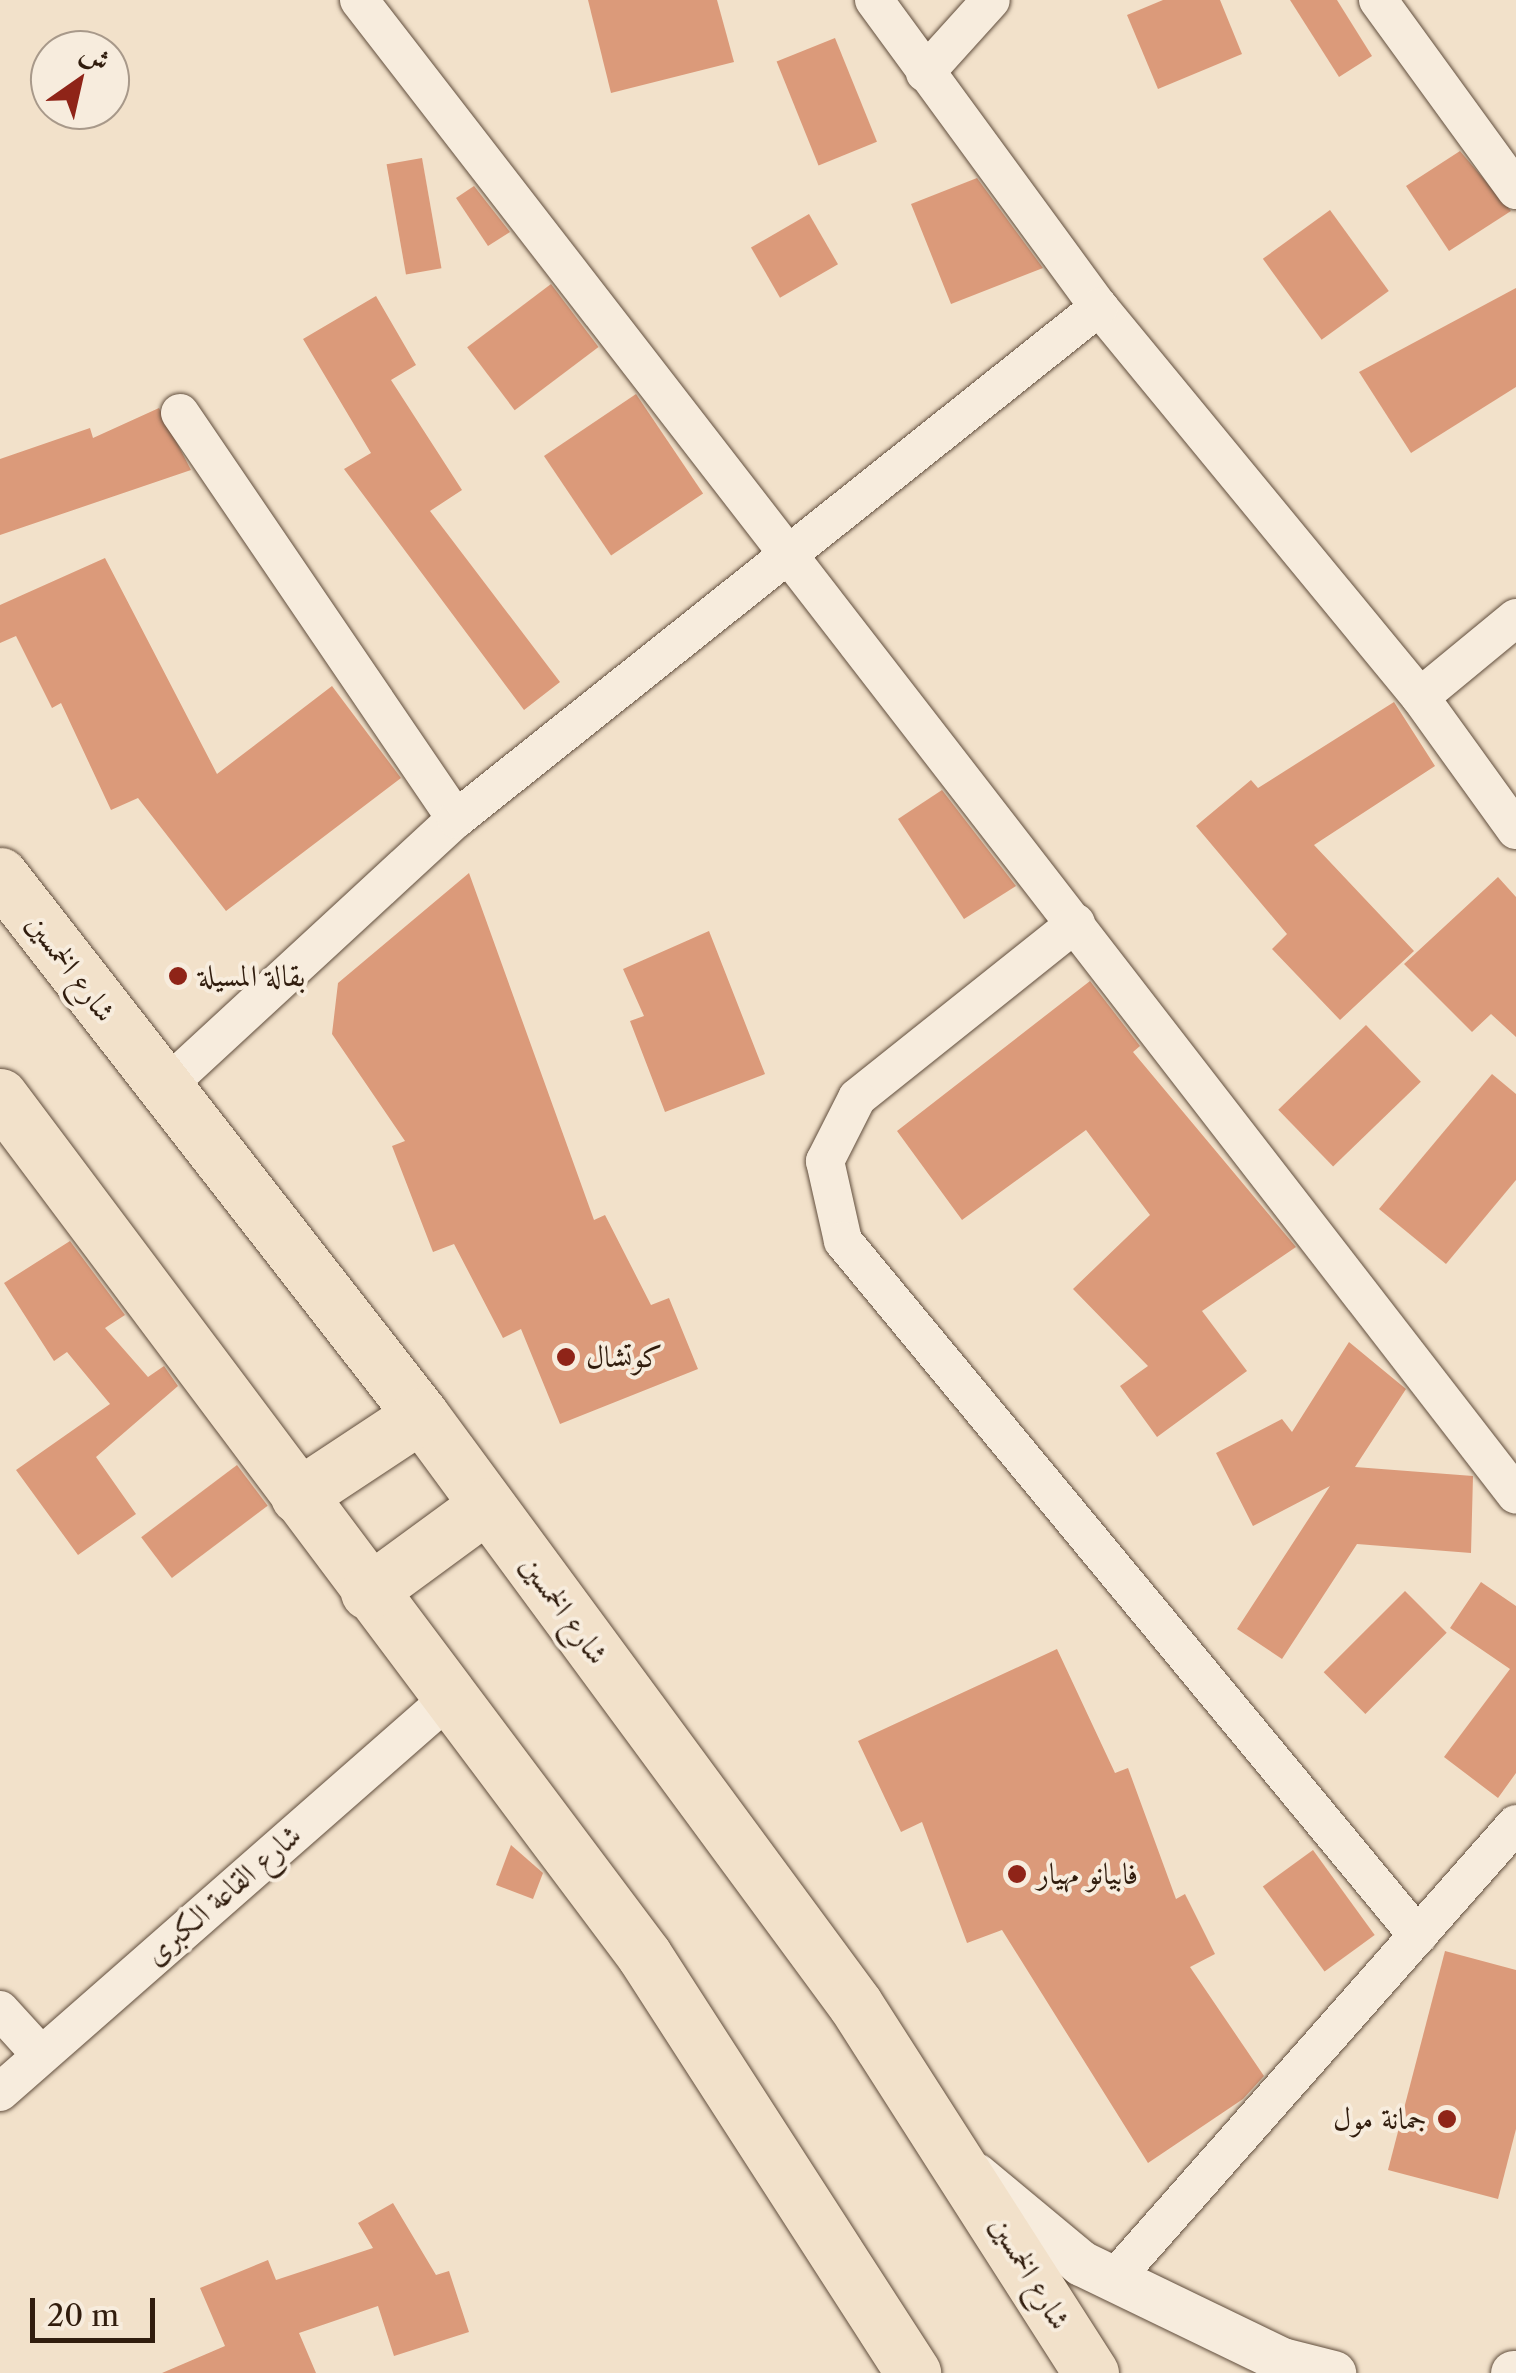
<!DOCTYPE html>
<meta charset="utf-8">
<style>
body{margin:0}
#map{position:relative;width:1516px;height:2373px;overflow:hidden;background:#f2e1ca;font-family:"Libre Caslon Text",Amiri,serif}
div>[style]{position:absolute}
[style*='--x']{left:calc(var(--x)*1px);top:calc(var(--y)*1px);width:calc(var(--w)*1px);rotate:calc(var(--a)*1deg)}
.building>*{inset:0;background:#db9a7a;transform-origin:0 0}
.roads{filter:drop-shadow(0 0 2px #614e3d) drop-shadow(0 0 2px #614e3d)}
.minor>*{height:38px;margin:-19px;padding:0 19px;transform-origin:19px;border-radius:19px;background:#f7ecdd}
.tertiary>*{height:45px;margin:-22.5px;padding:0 22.5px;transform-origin:22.5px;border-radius:22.5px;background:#f7ecdd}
.primary>*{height:55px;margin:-27.5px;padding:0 27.5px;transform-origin:27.5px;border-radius:27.5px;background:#f2e1ca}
.dots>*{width:28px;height:28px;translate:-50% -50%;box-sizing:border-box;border:5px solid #f7ecdd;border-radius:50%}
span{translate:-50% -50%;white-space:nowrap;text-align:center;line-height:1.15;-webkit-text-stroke:8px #f7ecdd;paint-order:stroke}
.street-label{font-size:30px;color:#311d0e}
.poi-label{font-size:30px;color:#311d0e}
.left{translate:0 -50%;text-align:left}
.right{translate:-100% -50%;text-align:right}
.north{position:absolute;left:30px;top:30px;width:100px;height:100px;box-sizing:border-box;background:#f7ecdd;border:2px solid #a8998a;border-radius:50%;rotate:34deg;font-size:28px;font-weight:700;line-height:40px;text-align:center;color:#311d0e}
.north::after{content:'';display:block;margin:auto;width:35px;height:45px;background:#8f2418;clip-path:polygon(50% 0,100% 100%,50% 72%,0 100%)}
.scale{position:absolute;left:30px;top:2298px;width:125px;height:45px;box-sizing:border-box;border:5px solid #311d0e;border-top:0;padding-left:12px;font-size:30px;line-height:35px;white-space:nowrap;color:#311d0e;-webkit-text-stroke:8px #f7ecdd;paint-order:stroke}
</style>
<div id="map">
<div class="building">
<div style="clip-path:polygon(588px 0,717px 0,734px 62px,611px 93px)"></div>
<div style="clip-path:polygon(1163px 0,1220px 0,1242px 54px,1158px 89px,1127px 15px)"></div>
<div style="clip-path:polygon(1290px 0,1337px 0,1372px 56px,1339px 77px)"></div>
<div style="left:835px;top:38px;width:112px;height:63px;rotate:68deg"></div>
<div style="clip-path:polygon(1460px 151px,1511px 211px,1449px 251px,1406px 186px)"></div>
<div style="left:422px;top:158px;width:112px;height:36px;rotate:80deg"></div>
<div style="clip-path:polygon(977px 178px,1043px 268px,951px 304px,911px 204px)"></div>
<div style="clip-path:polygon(474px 186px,510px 232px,488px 246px,456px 198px)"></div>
<div style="left:1330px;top:210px;width:100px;height:83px;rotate:54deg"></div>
<div style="left:809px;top:214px;width:58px;height:67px;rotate:60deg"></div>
<div style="left:551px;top:284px;width:79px;height:105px;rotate:53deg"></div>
<div style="clip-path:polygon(1516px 288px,1516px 387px,1411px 453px,1359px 372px)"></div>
<div style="clip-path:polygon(376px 296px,416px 365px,391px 380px,462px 490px,430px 511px,560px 682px,524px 710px,344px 469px,371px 453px,303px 339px)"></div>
<div style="left:636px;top:394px;width:120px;height:111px;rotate:56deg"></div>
<div style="clip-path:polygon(159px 408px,191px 470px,0 535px,0 459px,90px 428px,93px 438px)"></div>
<div style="clip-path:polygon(105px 558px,217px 774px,332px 686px,401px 778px,226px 911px,138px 798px,111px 810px,61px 703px,52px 708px,16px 636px,0 643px,0 605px)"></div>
<div style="clip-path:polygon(1394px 702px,1435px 766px,1314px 845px,1414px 951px,1340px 1020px,1272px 949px,1287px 934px,1196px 826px,1251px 780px,1258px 788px)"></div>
<div style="clip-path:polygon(942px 790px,1016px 886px,964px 919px,898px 819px)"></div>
<div style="clip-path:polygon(469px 873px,594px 1220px,605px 1215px,651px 1305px,669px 1298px,698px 1369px,560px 1424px,521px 1329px,503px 1338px,454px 1244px,433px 1252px,392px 1146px,405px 1141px,332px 1034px,338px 983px)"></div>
<div style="clip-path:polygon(1498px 877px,1516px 897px,1516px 1037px,1491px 1014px,1472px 1032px,1404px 964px)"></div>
<div style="clip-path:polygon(709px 931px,765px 1074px,665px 1112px,630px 1021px,644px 1016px,623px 969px)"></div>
<div style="clip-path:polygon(1090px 981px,1140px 1046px,1133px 1052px,1296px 1247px,1202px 1311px,1247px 1371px,1157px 1437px,1120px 1386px,1148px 1366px,1073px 1289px,1150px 1215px,1086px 1130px,962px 1220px,897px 1131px)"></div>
<div style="left:1366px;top:1025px;width:79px;height:122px;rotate:46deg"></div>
<div style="clip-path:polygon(1492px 1074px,1516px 1094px,1516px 1180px,1446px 1264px,1379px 1209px)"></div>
<div style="clip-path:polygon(70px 1241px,125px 1315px,105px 1328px,148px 1377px,164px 1366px,178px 1386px,96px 1457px,136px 1514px,78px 1555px,16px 1470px,110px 1404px,67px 1352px,54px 1361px,4px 1283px)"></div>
<div style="clip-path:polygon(1349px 1342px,1406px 1389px,1355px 1467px,1473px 1476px,1471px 1553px,1357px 1544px,1282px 1659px,1237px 1629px,1330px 1486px,1253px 1526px,1216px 1453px,1282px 1419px,1292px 1432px)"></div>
<div style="left:237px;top:1465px;width:51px;height:120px;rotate:53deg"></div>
<div style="clip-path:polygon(1481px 1582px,1516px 1606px,1516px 1773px,1498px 1798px,1444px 1757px,1510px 1669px,1450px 1628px)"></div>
<div style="left:1405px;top:1591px;width:59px;height:115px;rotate:45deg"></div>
<div style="clip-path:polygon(1057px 1649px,1115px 1773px,1128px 1768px,1176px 1899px,1185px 1894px,1215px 1954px,1190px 1967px,1264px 2076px,1243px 2099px,1148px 2163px,1002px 1930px,967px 1943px,922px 1822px,901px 1832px,858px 1741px)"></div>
<div style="clip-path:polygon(511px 1845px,543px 1873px,533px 1899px,496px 1885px)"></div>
<div style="left:1313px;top:1850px;width:105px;height:62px;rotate:54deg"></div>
<div style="clip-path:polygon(1445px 1951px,1516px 1970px,1516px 2129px,1498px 2199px,1388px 2170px)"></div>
<div style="clip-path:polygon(393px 2203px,436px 2275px,449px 2271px,469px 2332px,394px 2356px,378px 2306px,299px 2333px,316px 2373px,162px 2373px,225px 2346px,200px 2288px,268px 2260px,276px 2280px,373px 2248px,358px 2223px)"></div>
</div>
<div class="roads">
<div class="minor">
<div style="--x:359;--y:0;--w:1890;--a:52.26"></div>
<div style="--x:874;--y:0;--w:381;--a:53.8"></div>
<div style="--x:1099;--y:307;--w:505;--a:50.54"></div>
<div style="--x:1420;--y:697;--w:164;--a:54.2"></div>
<div style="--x:1378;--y:0;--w:235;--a:54"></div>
<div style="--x:925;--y:73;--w:98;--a:-47.9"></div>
<div style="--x:180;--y:413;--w:491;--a:55.8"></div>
<div style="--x:1420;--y:697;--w:124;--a:-39.5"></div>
<div style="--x:1076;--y:923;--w:280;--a:141.4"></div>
<div style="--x:857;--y:1098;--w:71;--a:116.9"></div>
<div style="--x:825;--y:1161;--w:82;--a:77.3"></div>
<div style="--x:843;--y:1241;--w:902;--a:50.4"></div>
<div style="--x:164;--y:1088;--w:397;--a:-42.7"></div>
<div style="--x:456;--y:819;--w:822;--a:-38.53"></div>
<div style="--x:0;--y:2010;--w:59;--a:47.7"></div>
<div style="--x:0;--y:2092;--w:595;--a:-41.25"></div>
<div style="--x:1114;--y:2279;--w:607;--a:-48.54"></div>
</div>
<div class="tertiary">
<div style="--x:975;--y:2175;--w:138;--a:39.7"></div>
<div style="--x:1081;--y:2263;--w:223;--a:25.8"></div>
<div style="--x:1282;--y:2360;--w:53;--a:14.3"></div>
<div style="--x:1513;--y:2373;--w:3;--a:0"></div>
</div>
<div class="primary">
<div style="--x:0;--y:875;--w:685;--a:52.06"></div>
<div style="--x:421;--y:1415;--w:732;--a:53.62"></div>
<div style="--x:855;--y:2004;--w:438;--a:57.4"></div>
<div style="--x:0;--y:1096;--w:1074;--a:53.14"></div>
<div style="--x:644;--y:1955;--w:497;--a:57.2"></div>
<div style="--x:298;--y:1496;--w:147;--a:-33.4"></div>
<div style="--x:368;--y:1592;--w:147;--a:-36.2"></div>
</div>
</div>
<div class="dots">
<div style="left:178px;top:976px;background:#8f2418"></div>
<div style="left:566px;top:1357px;background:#8f2418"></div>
<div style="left:1017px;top:1874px;background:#8f2418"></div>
<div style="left:1447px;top:2119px;background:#8f2418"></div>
</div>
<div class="street-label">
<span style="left:71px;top:968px;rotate:53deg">شارع الخمسين</span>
<span style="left:564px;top:1610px;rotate:54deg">شارع الخمسين</span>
<span style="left:223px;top:1895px;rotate:-41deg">شارع القاعة الكبرى</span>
<span style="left:1030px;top:2273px;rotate:59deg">شارع الخمسين</span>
</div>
<div class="poi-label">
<span class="left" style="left:198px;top:976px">بقالة المسيلة</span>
<span class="left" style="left:586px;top:1357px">كوتشال</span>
<span class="left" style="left:1037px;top:1874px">فابيانو مهيار</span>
<span class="right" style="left:1427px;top:2119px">جمانة مول</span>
</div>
<div class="north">ش</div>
<div class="scale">20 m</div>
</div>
